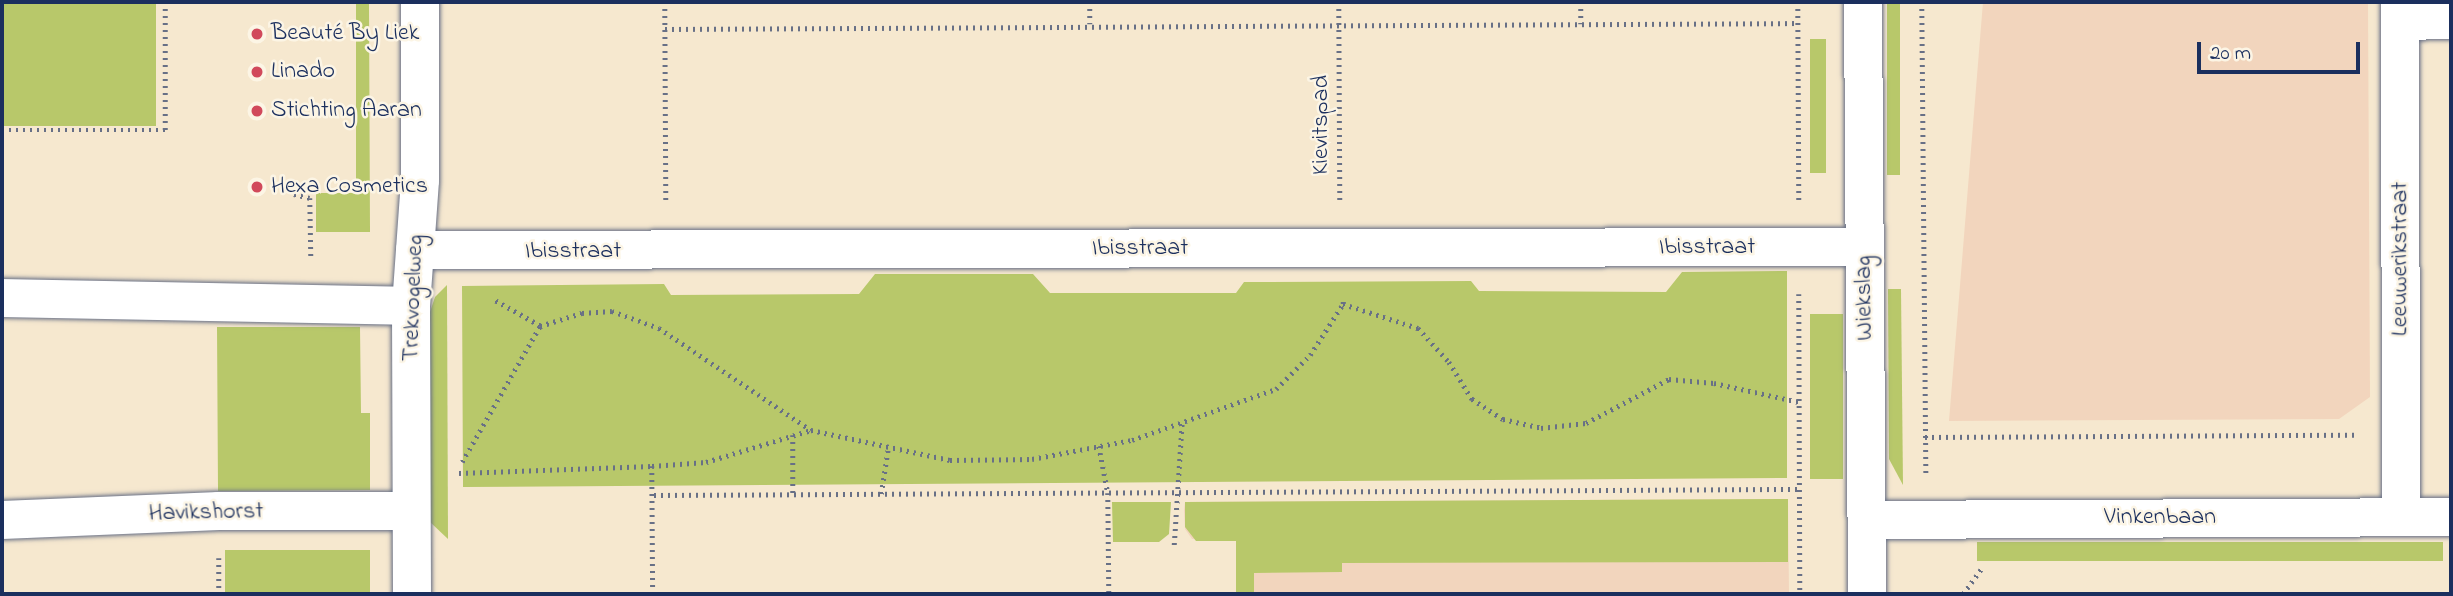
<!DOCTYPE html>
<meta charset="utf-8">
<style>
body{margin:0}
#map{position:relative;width:2453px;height:596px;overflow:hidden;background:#f6e8cf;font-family:"Indie Flower",sans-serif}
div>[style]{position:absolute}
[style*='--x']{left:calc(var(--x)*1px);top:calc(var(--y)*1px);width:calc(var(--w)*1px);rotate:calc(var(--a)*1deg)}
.built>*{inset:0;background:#f2d5bd}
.green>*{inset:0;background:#b8c86a;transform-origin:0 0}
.path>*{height:4.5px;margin-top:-2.25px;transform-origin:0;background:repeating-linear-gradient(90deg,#687086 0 2px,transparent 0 7px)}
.roads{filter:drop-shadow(0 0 2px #687086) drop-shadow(0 0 2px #687086)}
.street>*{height:38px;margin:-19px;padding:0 19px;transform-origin:19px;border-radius:19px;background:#fff}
.dots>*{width:19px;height:19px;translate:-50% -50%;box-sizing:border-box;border:4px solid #fcf5e5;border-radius:50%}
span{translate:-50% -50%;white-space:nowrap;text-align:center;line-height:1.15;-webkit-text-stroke:5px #fcf5e5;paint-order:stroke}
.poi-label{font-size:24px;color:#1b2f5e}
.left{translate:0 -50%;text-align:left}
.street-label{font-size:24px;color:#1b2f5e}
.frame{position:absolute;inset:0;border:4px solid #1b2f5e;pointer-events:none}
.scale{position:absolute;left:2197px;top:42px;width:163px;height:32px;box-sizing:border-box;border:4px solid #1b2f5e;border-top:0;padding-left:9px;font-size:21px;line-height:24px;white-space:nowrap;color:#1b2f5e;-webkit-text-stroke:5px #fcf5e5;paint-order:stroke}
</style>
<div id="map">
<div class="built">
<div style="clip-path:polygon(1983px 2px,2368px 2px,2370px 397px,2339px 419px,1949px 421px)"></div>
<div style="clip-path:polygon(1788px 499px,1789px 594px,1236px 594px,1236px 541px,1192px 539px,1185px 529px,1184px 510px,1185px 502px)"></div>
</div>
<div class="green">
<div style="left:2px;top:2px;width:154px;height:124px"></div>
<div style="clip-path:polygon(356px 2px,369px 2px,370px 232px,316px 232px,316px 193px,356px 193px)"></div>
<div style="left:1887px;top:2px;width:13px;height:173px"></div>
<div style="left:1810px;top:39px;width:16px;height:134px"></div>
<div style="clip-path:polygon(1787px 271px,1787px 478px,463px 487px,462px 286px,664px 284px,671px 295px,859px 294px,875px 274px,1033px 274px,1050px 293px,1236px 293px,1244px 282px,1471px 281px,1479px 291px,1666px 292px,1682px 272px)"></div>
<div style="clip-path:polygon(447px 285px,448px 539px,430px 522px,429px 315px,435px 297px)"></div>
<div style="clip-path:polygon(1888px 289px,1901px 289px,1903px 485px,1889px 459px)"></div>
<div style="left:1843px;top:314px;width:165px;height:33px;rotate:90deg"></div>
<div style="clip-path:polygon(217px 327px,360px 327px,361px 413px,370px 413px,370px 490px,218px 491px)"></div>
<div style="clip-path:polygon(1788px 499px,1788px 562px,1342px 563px,1342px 572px,1254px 573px,1254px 594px,1236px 594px,1236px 541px,1196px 541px,1185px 527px,1185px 502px)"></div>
<div style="clip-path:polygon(1112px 502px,1171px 502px,1169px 534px,1159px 542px,1113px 542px)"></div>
<div style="left:2443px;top:542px;width:19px;height:466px;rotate:90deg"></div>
<div style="left:370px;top:550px;width:44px;height:145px;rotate:90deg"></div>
</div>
<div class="path">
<div style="--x:665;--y:2;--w:200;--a:89.7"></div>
<div style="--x:1090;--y:2;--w:22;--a:90"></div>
<div style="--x:1339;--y:2;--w:198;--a:89.7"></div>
<div style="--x:1581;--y:2;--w:22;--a:90"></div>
<div style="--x:1798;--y:2;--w:199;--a:89.7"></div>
<div style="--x:1922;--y:2;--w:471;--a:89.5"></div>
<div style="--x:665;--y:29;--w:1133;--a:-0.3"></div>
<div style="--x:2;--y:130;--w:163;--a:0"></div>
<div style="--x:165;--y:130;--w:128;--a:-90"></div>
<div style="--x:294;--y:194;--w:16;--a:14"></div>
<div style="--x:310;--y:198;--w:58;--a:89"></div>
<div style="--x:1799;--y:294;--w:300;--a:89.8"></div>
<div style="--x:1343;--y:304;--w:79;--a:17.7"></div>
<div style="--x:1418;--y:328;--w:46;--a:47.6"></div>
<div style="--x:1449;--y:362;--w:44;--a:58.1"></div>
<div style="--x:1472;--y:399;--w:37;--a:33"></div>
<div style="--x:1503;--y:419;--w:39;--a:13"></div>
<div style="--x:1541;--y:428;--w:45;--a:-6.3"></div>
<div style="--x:1586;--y:423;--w:94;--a:-27.9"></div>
<div style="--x:1669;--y:379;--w:45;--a:5.1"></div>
<div style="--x:1714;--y:383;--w:87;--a:12.6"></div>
<div style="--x:540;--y:326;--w:44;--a:-17.2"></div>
<div style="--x:582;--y:313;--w:30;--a:-4"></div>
<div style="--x:612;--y:311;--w:50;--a:19.9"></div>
<div style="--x:659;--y:328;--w:183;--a:33.9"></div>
<div style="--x:793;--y:435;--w:59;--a:90"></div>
<div style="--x:1925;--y:437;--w:430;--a:-0.3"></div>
<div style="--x:1099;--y:446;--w:48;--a:79.2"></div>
<div style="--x:1108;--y:493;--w:101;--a:89.4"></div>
<div style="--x:462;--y:462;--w:157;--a:-60.2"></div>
<div style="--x:540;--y:326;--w:55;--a:-150.6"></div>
<div style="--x:652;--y:466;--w:54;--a:-4.2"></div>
<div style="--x:706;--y:462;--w:110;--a:-16.9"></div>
<div style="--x:811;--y:430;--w:142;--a:12.2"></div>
<div style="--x:950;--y:460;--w:82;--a:-0.7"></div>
<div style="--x:1032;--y:459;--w:102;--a:-10.8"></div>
<div style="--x:1132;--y:440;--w:153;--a:-19.5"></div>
<div style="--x:1276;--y:389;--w:48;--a:-45"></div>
<div style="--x:1310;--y:355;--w:61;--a:-57.1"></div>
<div style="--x:1343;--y:304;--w:7;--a:-90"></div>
<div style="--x:459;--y:473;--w:193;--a:-2.1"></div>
<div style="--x:652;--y:466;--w:128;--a:89.6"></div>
<div style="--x:881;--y:494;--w:46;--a:-81.2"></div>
<div style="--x:654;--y:495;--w:1145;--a:-0.3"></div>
<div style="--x:1174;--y:545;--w:123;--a:-86.3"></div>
<div style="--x:219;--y:558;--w:36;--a:90"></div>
<div style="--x:1963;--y:594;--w:31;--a:-54"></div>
</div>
<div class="roads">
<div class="street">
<div style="--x:1863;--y:2;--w:592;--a:89.61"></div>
<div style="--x:2400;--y:2;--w:515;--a:89.89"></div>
<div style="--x:2400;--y:21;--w:51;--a:-1.1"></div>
<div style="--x:415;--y:250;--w:1449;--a:-0.12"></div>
<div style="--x:2;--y:298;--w:409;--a:1.1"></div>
<div style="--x:2;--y:520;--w:217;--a:-2.4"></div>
<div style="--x:219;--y:511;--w:192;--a:0"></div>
<div style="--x:1868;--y:520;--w:583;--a:-0.29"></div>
<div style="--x:412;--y:594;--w:288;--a:-90.2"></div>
<div style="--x:411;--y:306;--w:126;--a:-85.9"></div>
<div style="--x:420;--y:180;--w:178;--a:-90"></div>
</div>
</div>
<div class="dots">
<div style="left:257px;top:34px;background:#d1495b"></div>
<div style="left:257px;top:72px;background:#d1495b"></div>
<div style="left:257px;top:111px;background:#d1495b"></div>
<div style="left:257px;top:187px;background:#d1495b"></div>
</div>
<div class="poi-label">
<span class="left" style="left:271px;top:34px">Beauté By Liek</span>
<span class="left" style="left:271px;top:72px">Linado</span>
<span class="left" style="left:271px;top:111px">Stichting Aaran</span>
<span class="left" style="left:271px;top:187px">Hexa Cosmetics</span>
</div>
<div class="street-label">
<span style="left:1322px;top:125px;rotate:-90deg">Kievitspad</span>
<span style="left:1707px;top:248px">Ibisstraat</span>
<span style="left:1140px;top:249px">Ibisstraat</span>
<span style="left:573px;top:252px">Ibisstraat</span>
<span style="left:2401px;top:259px;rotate:-90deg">Leeuwerikstraat</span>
<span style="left:414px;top:298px;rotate:-88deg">Trekvogelweg</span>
<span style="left:1865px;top:298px;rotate:-91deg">Wiekslag</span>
<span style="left:206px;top:513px;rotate:-1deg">Havikshorst</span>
<span style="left:2160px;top:518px">Vinkenbaan</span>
</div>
<div class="frame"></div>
<div class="scale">20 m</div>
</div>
